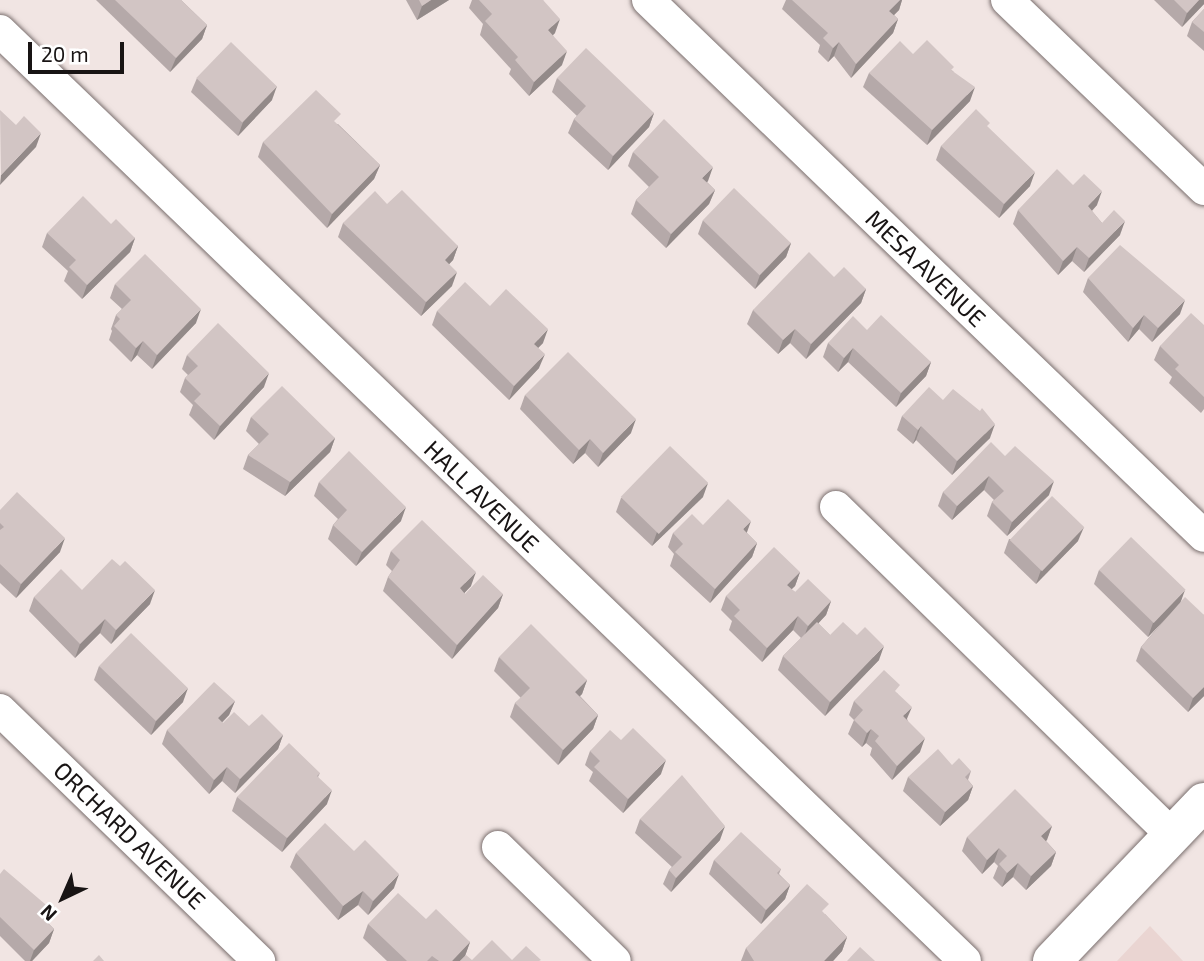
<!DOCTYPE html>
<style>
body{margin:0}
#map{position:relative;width:1204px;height:961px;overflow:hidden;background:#f1e5e3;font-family:"Exo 2",sans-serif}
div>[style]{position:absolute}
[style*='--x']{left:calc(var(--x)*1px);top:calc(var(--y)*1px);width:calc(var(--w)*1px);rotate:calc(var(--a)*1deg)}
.built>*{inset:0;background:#ead5d2}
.roads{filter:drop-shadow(0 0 2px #7a6f6e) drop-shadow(0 0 2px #7a6f6e)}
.minor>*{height:32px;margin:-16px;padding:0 16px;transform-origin:16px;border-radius:16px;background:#fff}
.major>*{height:38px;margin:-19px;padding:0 19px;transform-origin:19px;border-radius:19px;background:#fff}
.wall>*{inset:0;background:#b5a9a9}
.shaded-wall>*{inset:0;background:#938a89}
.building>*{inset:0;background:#d2c5c4;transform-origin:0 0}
span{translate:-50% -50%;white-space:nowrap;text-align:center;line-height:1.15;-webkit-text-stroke:6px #fff;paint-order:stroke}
.street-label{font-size:24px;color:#181414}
.north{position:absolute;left:28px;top:863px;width:70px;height:70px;-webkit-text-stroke:5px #fff;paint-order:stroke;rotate:224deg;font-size:19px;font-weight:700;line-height:28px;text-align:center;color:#181414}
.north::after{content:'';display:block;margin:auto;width:24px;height:32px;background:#181414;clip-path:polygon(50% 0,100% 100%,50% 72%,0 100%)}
.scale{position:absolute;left:28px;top:42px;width:96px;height:32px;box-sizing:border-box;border:4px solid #181414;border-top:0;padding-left:9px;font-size:21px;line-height:24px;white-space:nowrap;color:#181414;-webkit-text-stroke:5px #fff;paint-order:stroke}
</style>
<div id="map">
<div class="built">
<div style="clip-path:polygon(1150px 926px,1183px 961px,1117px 961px)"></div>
</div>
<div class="roads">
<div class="minor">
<div style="--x:648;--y:0;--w:772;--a:43.95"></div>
<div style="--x:1007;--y:0;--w:273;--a:43.8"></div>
<div style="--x:0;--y:31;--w:1340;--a:43.94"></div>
<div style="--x:836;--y:507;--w:470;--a:44.3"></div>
<div style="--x:0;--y:710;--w:361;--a:44.1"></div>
<div style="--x:498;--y:847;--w:163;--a:44.3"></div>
</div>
<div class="major">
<div style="--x:1052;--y:961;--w:220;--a:-46.3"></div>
</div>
</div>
<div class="wall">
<div style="clip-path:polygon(96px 0,181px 0,207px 25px,202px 39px,170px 72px)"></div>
<div style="clip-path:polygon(406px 0,449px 0,417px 20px)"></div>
<div style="clip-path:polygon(472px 0,543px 0,555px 33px,553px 35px,562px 65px,529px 96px,509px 74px,511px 69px,480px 35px,483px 24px,469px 8px)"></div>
<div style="clip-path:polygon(786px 0,902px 0,899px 10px,894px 15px,898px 19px,893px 33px,851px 78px,834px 56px,828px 62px,818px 52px,820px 45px,782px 9px)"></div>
<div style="clip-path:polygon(1154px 0,1204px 0,1204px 4px,1182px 27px)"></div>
<div style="clip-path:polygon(1204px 9px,1204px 51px,1187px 36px,1192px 22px)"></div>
<div style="clip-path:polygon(913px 54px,953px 71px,970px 101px,927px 145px,863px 87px,869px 73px)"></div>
<div style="clip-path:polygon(197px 78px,272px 100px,238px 136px,191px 92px)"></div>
<div style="clip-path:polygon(557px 78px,654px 113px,649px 127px,608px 170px,568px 133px,574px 119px,577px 116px,552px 92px)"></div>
<div style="clip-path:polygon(338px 124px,380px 165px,374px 179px,327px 228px,258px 157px,263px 142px)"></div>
<div style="clip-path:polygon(988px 128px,1030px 186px,999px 218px,936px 160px,941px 146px)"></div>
<div style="clip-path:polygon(633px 152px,708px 181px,707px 182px,715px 190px,709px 204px,666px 248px,631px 214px,636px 200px,649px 187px,628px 166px)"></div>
<div style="clip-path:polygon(1073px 185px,1097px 205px,1092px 211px,1102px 223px,1120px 235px,1084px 272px,1072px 261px,1058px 275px,1013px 224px,1018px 210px)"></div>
<div style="clip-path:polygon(387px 204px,458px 246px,453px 260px,449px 264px,452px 286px,421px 316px,338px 237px,343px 223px)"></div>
<div style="clip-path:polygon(703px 220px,791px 243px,786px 257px,755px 289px,698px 234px)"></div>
<div style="clip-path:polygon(111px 224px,135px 238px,130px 252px,82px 299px,64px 281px,68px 271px,42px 247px,47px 233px)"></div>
<div style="clip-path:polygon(834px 277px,866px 289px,861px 303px,806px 359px,790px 343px,778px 354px,747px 324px,753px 310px)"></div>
<div style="clip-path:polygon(1088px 278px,1180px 314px,1152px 342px,1139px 329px,1128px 342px,1083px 292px)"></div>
<div style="clip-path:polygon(115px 284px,196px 323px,152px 369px,137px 355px,131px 362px,109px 340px,112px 331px,111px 329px,116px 315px,122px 309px,110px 298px)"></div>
<div style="clip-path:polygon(490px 306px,543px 343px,538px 348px,539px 368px,509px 400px,432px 325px,437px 311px)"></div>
<div style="clip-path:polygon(1204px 325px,1204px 409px,1201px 413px,1169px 383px,1172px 377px,1154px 360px,1160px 346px)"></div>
<div style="clip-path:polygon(867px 330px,931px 362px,926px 376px,896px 407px,848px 362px,838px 372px,823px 357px,828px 343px)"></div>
<div style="clip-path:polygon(187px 355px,264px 387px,214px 440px,189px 415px,193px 405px,180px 392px,185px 378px,188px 375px,182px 369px)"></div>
<div style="clip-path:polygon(525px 395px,631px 433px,598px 467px,585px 453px,573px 464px,520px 409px)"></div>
<div style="clip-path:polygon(943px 400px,990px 438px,952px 475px,916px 440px,913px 444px,897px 430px,902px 416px)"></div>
<div style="clip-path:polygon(251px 417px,335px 438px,330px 452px,285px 496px,243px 469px,248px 455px,259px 444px,246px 431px)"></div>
<div style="clip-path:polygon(1005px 456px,1049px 495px,1007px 536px,987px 516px,992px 502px,994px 500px,984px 490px,952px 520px,938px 506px,943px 492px)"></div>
<div style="clip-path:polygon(319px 482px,401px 521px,356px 566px,328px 539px,333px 525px,338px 519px,314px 496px)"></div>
<div style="clip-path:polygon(703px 497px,652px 546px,616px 512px,621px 498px)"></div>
<div style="clip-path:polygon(0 510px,60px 552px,16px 598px,0 583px)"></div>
<div style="clip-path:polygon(703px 525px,747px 533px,757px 543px,752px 557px,710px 603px,670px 566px,674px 554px,668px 547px,673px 533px)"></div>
<div style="clip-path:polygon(1009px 539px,1078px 541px,1036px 584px,1004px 553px)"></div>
<div style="clip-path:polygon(391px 551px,471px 586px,464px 593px,465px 594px,503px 594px,498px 608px,452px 659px,383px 591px,388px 577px,392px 571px,386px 565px)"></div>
<div style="clip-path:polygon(1099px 570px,1180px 602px,1204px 615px,1204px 696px,1188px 712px,1136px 661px,1141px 647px,1170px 613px,1148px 637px,1094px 584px)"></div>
<div style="clip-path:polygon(800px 572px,795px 586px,791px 589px,795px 592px,831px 601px,826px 615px,818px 623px,830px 635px,879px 660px,825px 716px,778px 670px,783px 656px,801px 638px,793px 630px,762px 662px,729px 630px,732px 621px,721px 610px,726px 596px)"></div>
<div style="clip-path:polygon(82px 590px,150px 604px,111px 644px,100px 633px,75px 658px,29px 611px,34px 597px)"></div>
<div style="clip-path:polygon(499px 657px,587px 680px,582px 694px,580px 696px,598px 715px,593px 729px,558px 765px,510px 717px,515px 703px,521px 698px,494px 671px)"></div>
<div style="clip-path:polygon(99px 666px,183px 702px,151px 735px,94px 680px)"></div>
<div style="clip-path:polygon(897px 693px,920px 752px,892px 780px,870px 755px,872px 748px,866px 743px,862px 747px,848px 734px,854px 720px,849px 715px,854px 701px)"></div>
<div style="clip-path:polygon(235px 701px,229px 715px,222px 723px,283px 735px,278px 749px,235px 793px,222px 781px,209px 794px,162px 744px,167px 730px)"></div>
<div style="clip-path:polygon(621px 740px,661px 774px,623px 813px,589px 781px,593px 772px,585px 765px,590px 751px)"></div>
<div style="clip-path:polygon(952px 765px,971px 771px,968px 780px,973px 786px,968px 800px,940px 826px,903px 791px,908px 777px)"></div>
<div style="clip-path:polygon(320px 773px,318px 777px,327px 804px,282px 852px,232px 811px,237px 797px)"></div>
<div style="clip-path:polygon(640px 819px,720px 840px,671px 892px,663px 884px,669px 870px,672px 867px,635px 833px)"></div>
<div style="clip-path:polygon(1052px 826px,1046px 841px,1056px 852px,1051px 866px,1026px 890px,1013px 877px,1002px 887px,993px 878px,998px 866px,994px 862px,982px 874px,962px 851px,967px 837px)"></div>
<div style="clip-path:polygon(354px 851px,394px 888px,368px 915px,358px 905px,338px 920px,290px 867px,296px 853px)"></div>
<div style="clip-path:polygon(714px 860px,781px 869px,779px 874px,790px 885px,785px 899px,761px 924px,709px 874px)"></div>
<div style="clip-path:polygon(0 874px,54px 929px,49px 943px,32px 961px,25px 961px,0 936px)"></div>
<div style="clip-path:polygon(825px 914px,847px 937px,842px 951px,833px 961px,741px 961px,746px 948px)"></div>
<div style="clip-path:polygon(426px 919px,470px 942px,465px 956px,460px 961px,387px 961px,363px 938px,368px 924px)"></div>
</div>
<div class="shaded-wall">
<div style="clip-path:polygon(431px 0,449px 0,417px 20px,422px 6px)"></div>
<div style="clip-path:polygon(900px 0,902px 0,899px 10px,884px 25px,889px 11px)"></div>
<div style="clip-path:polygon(1199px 0,1204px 0,1204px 4px,1182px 27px,1187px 13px)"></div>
<div style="clip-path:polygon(560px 19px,555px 33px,543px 44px,548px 30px)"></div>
<div style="clip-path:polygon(898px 19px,893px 33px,851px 78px,856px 64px)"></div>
<div style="clip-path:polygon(207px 25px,202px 39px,170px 72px,176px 58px)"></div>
<div style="clip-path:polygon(839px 42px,834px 56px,828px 62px,833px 48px)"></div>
<div style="clip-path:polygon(567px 51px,562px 65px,529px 96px,534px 82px)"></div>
<div style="clip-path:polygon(277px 86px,272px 100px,238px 136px,243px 122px)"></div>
<div style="clip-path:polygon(975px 87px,970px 101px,927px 145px,932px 130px)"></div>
<div style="clip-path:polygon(654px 113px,649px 127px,608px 170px,613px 156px)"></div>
<div style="clip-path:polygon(41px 133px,36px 147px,0 185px,1px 175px)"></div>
<div style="clip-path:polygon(380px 165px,374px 179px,327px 228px,332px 214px)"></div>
<div style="clip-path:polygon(713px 167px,708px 181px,697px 192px,702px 178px)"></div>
<div style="clip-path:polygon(1035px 172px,1030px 186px,999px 218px,1004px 204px)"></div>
<div style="clip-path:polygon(715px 190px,709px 204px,666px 248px,671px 234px)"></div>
<div style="clip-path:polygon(1102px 191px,1097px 205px,1083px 220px,1088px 206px)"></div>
<div style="clip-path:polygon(1125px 221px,1120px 235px,1084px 272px,1089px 258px)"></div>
<div style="clip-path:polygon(135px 238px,130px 252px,82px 299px,87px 285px)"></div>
<div style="clip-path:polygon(791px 243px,786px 257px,755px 289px,760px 275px)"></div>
<div style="clip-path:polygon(458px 246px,453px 260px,440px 274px,445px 260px)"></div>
<div style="clip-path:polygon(1077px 247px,1072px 261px,1058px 275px,1063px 261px)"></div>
<div style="clip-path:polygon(457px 272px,452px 286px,421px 316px,426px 302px)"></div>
<div style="clip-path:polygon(866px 289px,861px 303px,806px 359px,811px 344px)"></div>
<div style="clip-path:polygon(1185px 300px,1180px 314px,1152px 342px,1158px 328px)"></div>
<div style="clip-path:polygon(201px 309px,196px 323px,152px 369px,157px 355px)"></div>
<div style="clip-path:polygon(1144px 315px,1139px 329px,1128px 342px,1133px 328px)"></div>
<div style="clip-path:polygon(548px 329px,543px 343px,528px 358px,534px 344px)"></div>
<div style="clip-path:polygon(795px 329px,790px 343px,778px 354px,783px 340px)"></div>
<div style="clip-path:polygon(143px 341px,137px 355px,131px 362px,136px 348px)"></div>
<div style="clip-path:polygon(853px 348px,848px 362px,838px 372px,844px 358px)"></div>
<div style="clip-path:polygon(545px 354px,539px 368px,509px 400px,514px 386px)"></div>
<div style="clip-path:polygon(931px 362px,926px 376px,896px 407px,901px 393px)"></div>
<div style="clip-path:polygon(269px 373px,264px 387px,214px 440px,220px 426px)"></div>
<div style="clip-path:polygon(636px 419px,631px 433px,598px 467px,603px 453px)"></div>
<div style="clip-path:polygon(995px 424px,990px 438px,952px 475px,957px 461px)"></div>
<div style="clip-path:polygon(921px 426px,916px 440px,913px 444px,918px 430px)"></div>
<div style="clip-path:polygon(335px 438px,330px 452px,285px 496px,290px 482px)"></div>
<div style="clip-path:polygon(590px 439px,585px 453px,573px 464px,579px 450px)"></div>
<div style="clip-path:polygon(989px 476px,984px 490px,952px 520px,957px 506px)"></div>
<div style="clip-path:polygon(1054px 481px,1049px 495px,1007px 536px,1012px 522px)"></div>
<div style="clip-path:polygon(708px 483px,703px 497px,652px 546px,657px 532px)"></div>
<div style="clip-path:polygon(406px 507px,401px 521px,356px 566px,362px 552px)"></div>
<div style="clip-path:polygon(751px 521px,746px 535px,743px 529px)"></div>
<div style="clip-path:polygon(1084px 527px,1078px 541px,1036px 584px,1041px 570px)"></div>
<div style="clip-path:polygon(65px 538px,60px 552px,16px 598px,21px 584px)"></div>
<div style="clip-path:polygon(757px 543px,752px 557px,710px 603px,715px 589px)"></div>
<div style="clip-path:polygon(476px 572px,471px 586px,455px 603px,460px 588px)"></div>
<div style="clip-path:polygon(800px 572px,795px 586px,782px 599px,787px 585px)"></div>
<div style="clip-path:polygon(155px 590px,150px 604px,111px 644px,116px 630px)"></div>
<div style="clip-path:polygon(1185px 590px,1180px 604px,1148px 637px,1153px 623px)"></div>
<div style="clip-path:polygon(503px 594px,498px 608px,452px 659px,457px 645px)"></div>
<div style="clip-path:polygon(831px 601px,826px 615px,803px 640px,808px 626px)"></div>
<div style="clip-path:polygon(798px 616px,793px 630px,762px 662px,767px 648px)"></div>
<div style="clip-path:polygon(105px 619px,100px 633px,75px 658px,80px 644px)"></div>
<div style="clip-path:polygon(884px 646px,879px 660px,825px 716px,830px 702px)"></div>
<div style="clip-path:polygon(587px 680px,582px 694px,570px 706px,575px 692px)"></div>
<div style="clip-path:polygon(1204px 687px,1204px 696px,1188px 712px,1193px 698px)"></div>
<div style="clip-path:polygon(188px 688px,183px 702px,151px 735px,156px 721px)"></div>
<div style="clip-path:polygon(235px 701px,229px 715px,212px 732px,218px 718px)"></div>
<div style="clip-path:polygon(912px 707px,906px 721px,903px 716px)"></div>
<div style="clip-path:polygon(598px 715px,593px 729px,558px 765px,563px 750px)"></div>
<div style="clip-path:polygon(871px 729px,866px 743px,862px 747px,867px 733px)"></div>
<div style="clip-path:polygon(283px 735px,278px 749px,235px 793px,240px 779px)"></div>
<div style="clip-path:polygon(925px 738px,920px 752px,892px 780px,897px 766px)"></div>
<div style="clip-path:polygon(666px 760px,661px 774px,623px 813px,628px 799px)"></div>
<div style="clip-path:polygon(227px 767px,222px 781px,209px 794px,214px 780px)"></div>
<div style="clip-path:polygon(973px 786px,968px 800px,940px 826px,945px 812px)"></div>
<div style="clip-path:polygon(332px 790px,327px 804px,282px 852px,287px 838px)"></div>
<div style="clip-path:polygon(725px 826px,720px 840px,671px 892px,676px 878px)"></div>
<div style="clip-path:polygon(1052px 826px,1047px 840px,1036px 850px,1041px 836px)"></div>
<div style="clip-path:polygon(999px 848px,994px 862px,982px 874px,987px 860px)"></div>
<div style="clip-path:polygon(1056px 852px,1051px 866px,1026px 890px,1031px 876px)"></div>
<div style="clip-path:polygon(1018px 863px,1013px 877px,1002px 887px,1007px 873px)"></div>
<div style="clip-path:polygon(399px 874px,394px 888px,368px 915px,373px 901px)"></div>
<div style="clip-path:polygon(790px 885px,785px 899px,761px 924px,766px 910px)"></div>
<div style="clip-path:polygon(363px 891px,358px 905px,338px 920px,343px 906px)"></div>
<div style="clip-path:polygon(52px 910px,46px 924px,43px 919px)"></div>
<div style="clip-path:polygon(54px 929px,49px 943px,32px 961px,30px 961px,34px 950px)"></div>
<div style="clip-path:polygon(847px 937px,842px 951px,833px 961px,824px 961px)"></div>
<div style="clip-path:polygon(470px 942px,465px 956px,460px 961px,452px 961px)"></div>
</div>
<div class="building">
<div style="clip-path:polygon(115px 0,181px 0,207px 25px,176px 58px)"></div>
<div style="clip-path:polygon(419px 0,431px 0,422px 6px)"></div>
<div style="clip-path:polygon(479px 0,543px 0,560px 19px,548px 30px,567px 51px,534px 82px,515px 60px,518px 57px,485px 21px,492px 14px)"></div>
<div style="clip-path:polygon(792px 0,900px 0,889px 11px,898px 19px,856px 64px,839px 42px,833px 48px,823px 38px,828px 33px)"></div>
<div style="clip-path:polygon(1174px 0,1199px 0,1187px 13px)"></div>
<div style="clip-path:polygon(1204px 9px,1204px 32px,1192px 22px)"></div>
<div style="clip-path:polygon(927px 40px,954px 67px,951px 70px,975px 87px,932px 130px,869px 73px,900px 41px,913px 54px)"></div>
<div style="left:231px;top:42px;width:64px;height:50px;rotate:44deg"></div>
<div style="clip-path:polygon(586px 48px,654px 113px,613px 156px,574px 119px,586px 106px,557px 78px)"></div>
<div style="clip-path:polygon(316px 90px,341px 114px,334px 121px,380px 165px,332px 214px,263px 142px)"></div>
<div style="clip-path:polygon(976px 109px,990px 123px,987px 126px,1035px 172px,1004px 204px,941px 146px)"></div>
<div style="clip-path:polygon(0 110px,16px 125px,24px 116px,41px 133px,1px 175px)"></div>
<div style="clip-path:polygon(664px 119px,713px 167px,702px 178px,715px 190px,671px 234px,636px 200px,659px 177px,633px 152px)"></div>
<div style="clip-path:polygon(1057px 169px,1073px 185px,1084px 174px,1102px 191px,1088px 206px,1102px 223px,1114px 210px,1125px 221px,1089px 258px,1077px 247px,1063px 261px,1018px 210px)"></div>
<div style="left:734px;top:188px;width:79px;height:45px;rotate:44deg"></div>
<div style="clip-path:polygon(402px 190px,458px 246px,445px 260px,457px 272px,426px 302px,343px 223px,375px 191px,387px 204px)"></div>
<div style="clip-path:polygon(83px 196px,111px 224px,116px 219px,135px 238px,87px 285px,69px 267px,76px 260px,47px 233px)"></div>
<div style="clip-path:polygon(1120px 245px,1185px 300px,1158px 328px,1144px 315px,1133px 328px,1088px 278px)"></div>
<div style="clip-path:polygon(809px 252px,834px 277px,844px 267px,866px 289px,811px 344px,795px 329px,783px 340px,753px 310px)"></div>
<div style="clip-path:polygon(145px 254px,201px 309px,157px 355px,143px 341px,136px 348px,114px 326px,120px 319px,116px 315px,131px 300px,115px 284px)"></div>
<div style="clip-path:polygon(465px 282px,490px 306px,506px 289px,548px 329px,534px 344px,545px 354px,514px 386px,437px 311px)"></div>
<div style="clip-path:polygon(1191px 313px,1204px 325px,1204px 397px,1175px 369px,1179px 365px,1160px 346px)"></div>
<div style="clip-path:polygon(881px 315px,931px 362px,901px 393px,853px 348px,844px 358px,828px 343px,853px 316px,867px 330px)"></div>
<div style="clip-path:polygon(218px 323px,269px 373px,220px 426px,194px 401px,201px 394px,185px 378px,198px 366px,187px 355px)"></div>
<div style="clip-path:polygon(568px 352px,636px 419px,603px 453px,590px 439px,579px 450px,525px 395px)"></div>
<div style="clip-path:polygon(282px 386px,335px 438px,290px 482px,248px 455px,269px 434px,251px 417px)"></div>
<div style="clip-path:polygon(929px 387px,943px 400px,953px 389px,980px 411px,982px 408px,995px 424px,957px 461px,921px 426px,918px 430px,902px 416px)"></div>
<div style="clip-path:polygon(991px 442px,1005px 456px,1015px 446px,1054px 481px,1012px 522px,992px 502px,1004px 491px,989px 476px,957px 506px,943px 492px)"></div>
<div style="left:670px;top:446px;width:53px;height:71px;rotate:44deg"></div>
<div style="clip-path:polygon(349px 451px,406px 507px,362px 552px,333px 525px,347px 510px,319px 482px)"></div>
<div style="clip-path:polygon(17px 492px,65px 538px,21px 584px,0 564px,0 530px,4px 527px,0 523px,0 510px)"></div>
<div style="left:1052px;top:496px;width:45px;height:61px;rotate:44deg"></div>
<div style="clip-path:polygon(728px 499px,751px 521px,743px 529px,757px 543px,715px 589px,675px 552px,683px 544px,673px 533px,692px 514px,703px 525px)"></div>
<div style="clip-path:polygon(422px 520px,476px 572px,460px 588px,465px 594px,483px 575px,503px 594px,457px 645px,388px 577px,400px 560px,391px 551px)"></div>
<div style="left:1131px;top:537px;width:76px;height:46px;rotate:44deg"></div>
<div style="clip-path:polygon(774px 547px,800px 572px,787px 585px,795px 592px,808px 579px,831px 601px,808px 626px,798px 616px,767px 648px,734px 616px,740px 610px,726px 596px)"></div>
<div style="clip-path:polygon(112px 559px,120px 566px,125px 561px,155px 590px,116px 630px,105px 619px,80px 644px,34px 597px,61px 569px,82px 590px)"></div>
<div style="clip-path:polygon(1185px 597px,1204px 615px,1204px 687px,1193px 698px,1141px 647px)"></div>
<div style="clip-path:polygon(817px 622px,830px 635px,843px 622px,857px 635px,865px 627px,884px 646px,830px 702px,783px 656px)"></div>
<div style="clip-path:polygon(531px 624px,587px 680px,575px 692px,598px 715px,563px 750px,515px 703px,530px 688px,499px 657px)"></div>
<div style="left:131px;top:633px;width:79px;height:46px;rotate:44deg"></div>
<div style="clip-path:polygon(884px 670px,900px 685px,895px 691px,912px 707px,903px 716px,925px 738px,897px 766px,875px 741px,879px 736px,871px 729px,867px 733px,854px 720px,863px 710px,854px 701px)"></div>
<div style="clip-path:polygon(214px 682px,235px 701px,218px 718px,223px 723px,234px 712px,249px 726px,262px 714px,283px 735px,240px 779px,227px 767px,214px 780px,167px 730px)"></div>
<div style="clip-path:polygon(633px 728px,666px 760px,628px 799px,594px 767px,600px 761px,590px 751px,610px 730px,621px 740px)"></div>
<div style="clip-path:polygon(289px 743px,320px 773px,317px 776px,332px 790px,287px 838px,237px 797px)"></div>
<div style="clip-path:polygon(938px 749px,952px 765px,959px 758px,971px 771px,965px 777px,973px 786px,945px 812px,908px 777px)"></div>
<div style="clip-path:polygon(682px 775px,725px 826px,676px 878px,669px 870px,682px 857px,640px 819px)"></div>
<div style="clip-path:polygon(1015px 789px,1052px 826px,1041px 836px,1056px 852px,1031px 876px,1018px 863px,1007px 873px,999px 864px,1007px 856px,999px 848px,987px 860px,967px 837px)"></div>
<div style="clip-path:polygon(325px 823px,354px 851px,365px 840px,399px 874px,373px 901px,363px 891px,343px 906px,296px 853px)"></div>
<div style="clip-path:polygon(741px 832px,781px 869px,777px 873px,790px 885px,766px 910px,714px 860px)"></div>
<div style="clip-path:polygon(4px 869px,52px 910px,43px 919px,54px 929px,34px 950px,0 917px,0 874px)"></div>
<div style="clip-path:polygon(807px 884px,829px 904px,822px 911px,847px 937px,824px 961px,754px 961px,746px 948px)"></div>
<div style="clip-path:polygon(398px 893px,426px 919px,436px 909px,470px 942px,452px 961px,439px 961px,432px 956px,427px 961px,407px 961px,368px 924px)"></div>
<div style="clip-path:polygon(492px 940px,512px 960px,526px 946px,541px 960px,539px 961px,460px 961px,466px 955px,472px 960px)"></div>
<div style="clip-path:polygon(860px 947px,875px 961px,847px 961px)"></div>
<div style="clip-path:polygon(99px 955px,104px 961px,93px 961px)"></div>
</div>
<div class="street-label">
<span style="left:926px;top:268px;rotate:44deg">MESA AVENUE</span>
<span style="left:482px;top:496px;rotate:44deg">HALL AVENUE</span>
<span style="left:130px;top:835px;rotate:44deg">ORCHARD AVENUE</span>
</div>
<div class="north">N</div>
<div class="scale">20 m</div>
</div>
